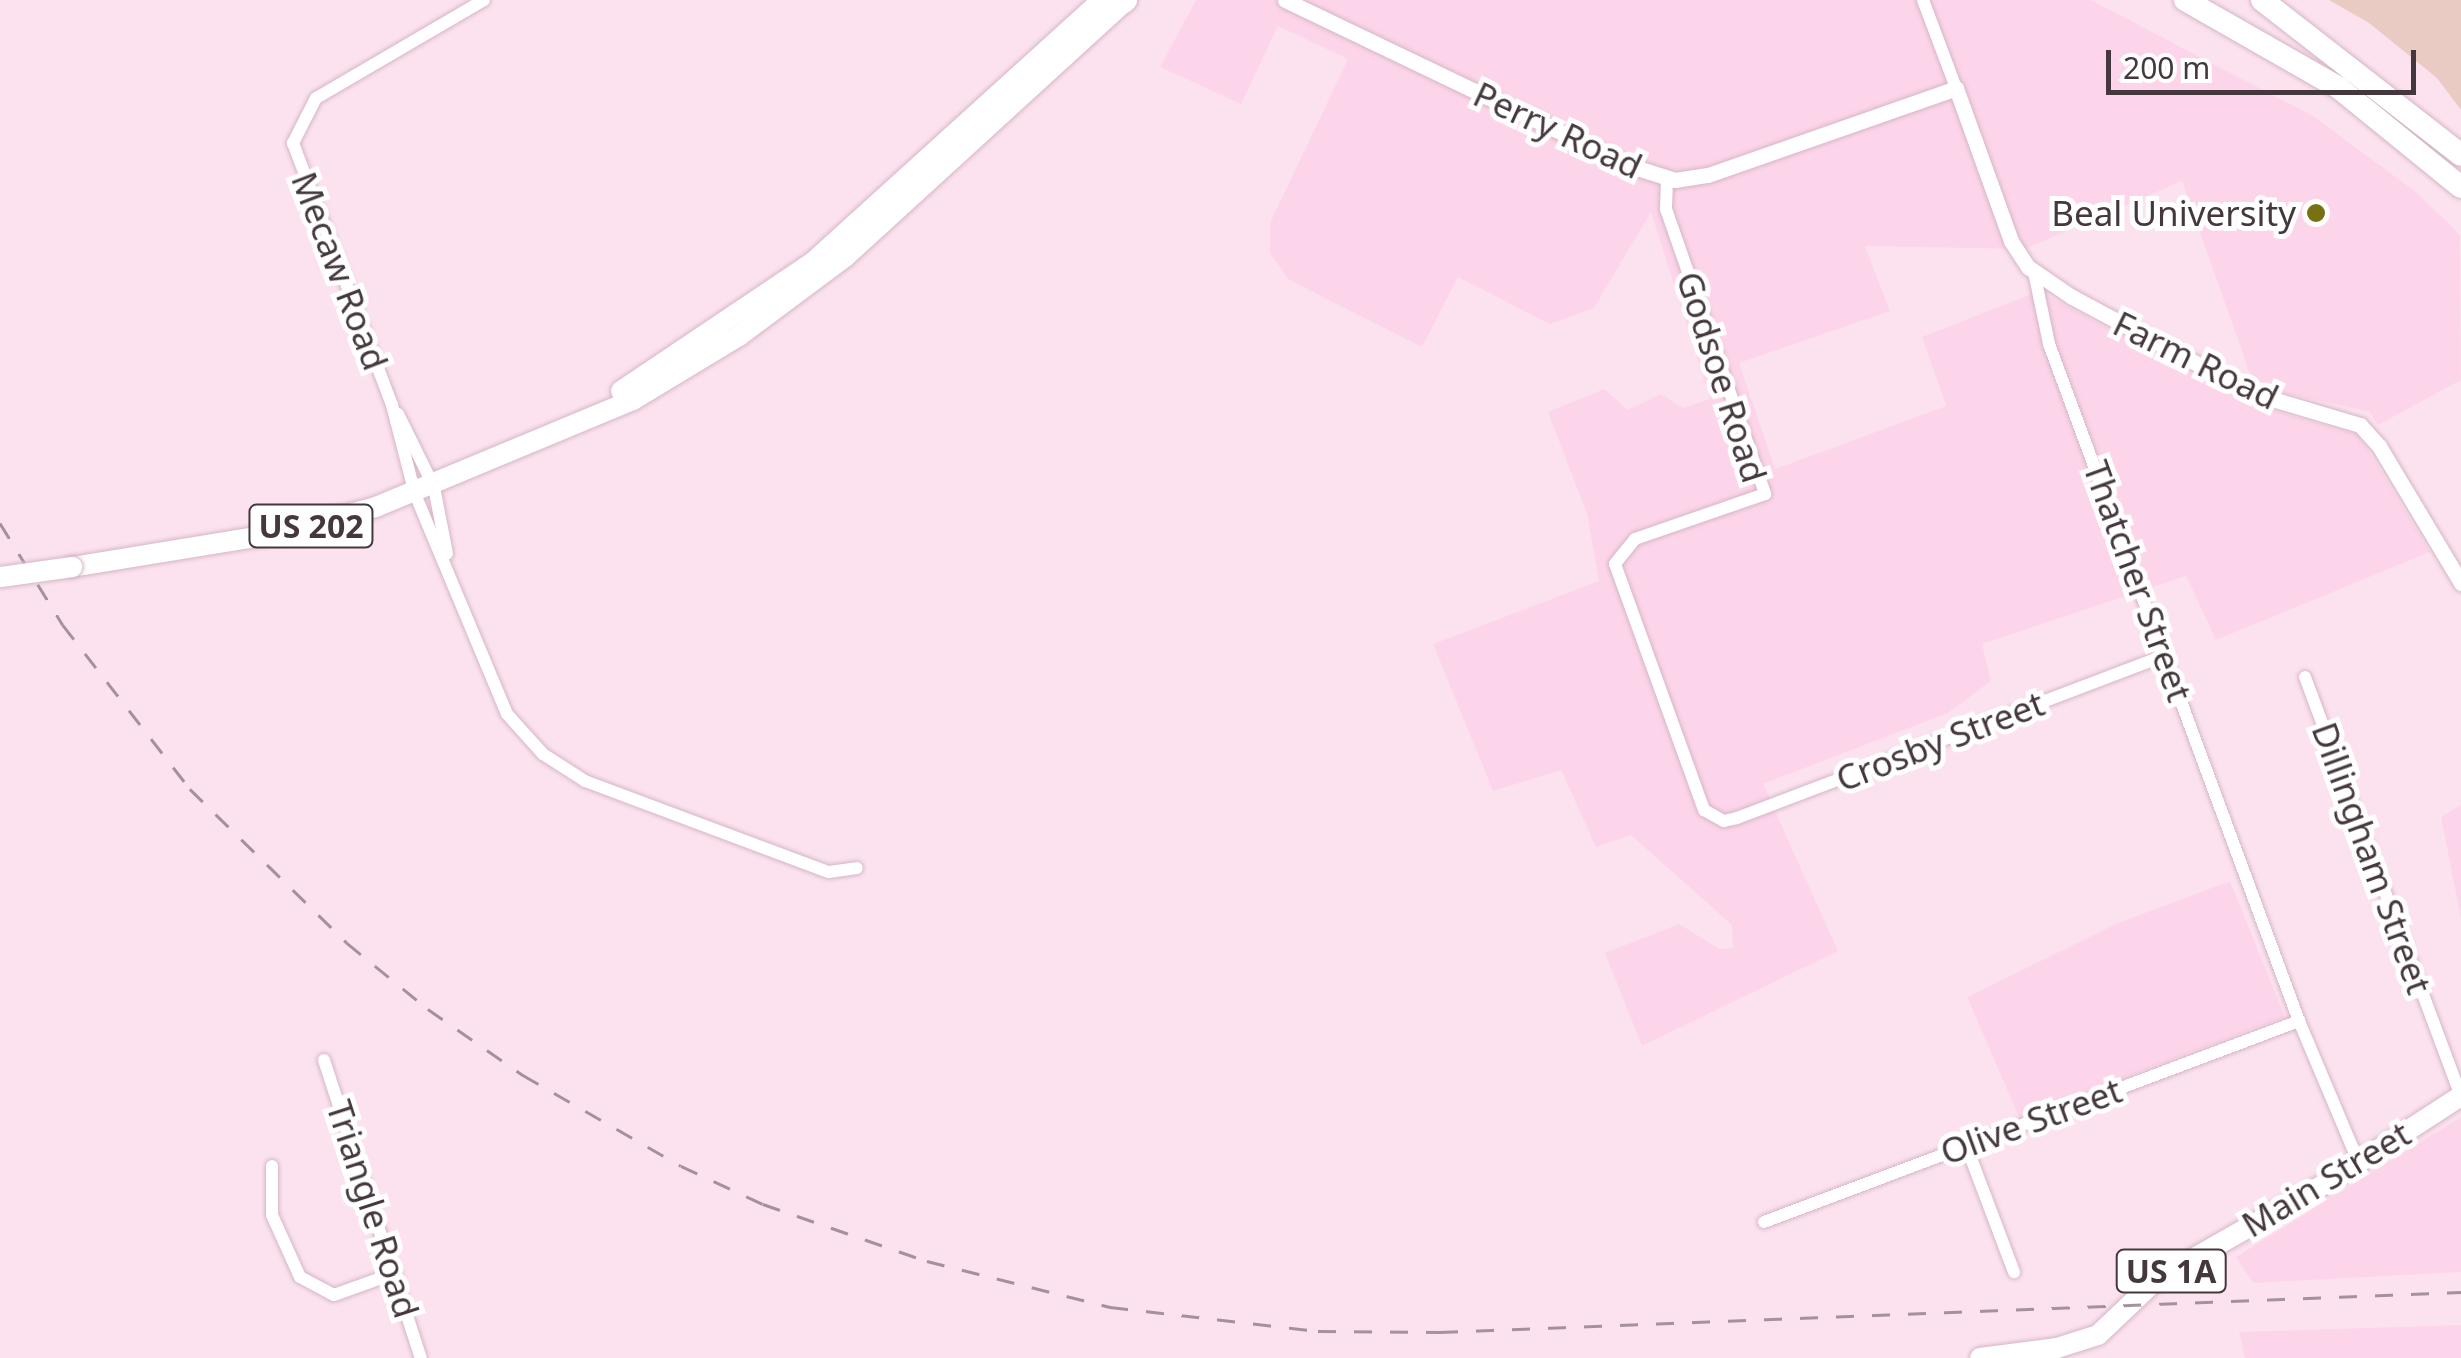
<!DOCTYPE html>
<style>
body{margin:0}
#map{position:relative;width:2461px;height:1358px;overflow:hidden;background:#fce2ef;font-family:"Noto Sans",sans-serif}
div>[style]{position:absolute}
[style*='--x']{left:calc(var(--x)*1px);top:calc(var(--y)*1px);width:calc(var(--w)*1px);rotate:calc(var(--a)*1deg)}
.built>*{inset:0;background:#fdd5ea}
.green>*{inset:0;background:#e9cbc3}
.roads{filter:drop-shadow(0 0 2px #d5b6c6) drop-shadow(0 0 2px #d5b6c6)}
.minor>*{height:12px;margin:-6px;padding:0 6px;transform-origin:6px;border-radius:6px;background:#fff}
.tertiary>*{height:15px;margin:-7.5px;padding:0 7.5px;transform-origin:7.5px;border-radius:7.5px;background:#fff}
.primary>*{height:20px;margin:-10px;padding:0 10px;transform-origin:10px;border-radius:10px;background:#fff}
.trunk>*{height:20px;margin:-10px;padding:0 10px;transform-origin:10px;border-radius:10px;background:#fff}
.motorway>*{height:22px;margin:-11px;padding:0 11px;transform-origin:11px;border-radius:11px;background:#fff}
.rail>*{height:2.5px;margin-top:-1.25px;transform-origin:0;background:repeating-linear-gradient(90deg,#a5919b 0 18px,transparent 0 36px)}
.bridges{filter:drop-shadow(0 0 2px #d5b6c6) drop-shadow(0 0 2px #d5b6c6)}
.trunk-bridge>*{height:20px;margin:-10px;padding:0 10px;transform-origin:10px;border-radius:10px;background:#fff}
.dots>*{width:28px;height:28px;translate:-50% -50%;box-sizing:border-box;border:5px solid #fff;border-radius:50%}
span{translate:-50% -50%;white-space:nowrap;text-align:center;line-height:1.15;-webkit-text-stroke:10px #fff;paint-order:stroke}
.shield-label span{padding:2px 8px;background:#fff;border:2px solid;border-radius:8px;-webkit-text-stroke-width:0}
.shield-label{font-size:32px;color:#44383e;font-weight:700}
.street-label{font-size:35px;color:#44383e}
.poi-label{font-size:35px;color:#44383e}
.right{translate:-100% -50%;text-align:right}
.scale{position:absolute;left:2106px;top:50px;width:310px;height:45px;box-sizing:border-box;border:5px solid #44383e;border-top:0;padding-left:12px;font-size:30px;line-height:35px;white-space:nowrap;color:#44383e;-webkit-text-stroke:8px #fff;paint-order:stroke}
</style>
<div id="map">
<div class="built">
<div style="clip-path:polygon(1196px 0,2091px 0,2313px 116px,2416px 192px,2460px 235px,2461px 380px,2378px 425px,2370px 412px,2285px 393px,2251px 377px,2182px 181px,2025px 249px,1865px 246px,1890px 311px,1739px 363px,1775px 469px,1946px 406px,1922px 337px,2039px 291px,2243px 402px,2359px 435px,2430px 552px,2216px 640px,2186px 576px,1982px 644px,1991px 681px,1948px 713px,1763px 784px,1838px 951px,1642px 1046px,1605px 953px,1679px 924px,1720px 949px,1733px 948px,1732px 925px,1631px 835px,1596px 847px,1561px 770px,1493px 791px,1433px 644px,1599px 581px,1587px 514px,1548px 412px,1604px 389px,1628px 410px,1661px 394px,1683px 408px,1710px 399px,1651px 212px,1594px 308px,1550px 324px,1458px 277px,1422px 347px,1289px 280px,1270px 253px,1270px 223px,1348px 59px,1278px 26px,1241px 104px,1160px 67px)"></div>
<div style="clip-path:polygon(2461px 805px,2461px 918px,2441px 817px)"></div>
<div style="clip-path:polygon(2230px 881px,2285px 1017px,2019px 1117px,1967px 997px,2118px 923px)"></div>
<div style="clip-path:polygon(2461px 1117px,2461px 1272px,2253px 1283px,2236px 1257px)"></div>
<div style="clip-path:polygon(2461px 1325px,2461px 1358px,2245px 1358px,2239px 1332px)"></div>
</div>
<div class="green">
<div style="clip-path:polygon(2329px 0,2461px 0,2461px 110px,2437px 78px,2369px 23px)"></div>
</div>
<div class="roads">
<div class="minor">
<div style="--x:484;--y:0;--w:194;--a:149.7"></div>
<div style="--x:316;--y:98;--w:51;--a:117.1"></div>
<div style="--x:293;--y:143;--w:280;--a:69.3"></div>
<div style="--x:392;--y:405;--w:92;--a:75.5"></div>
<div style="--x:415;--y:494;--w:238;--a:67.3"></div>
<div style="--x:507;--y:714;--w:54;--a:48"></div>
<div style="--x:543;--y:754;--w:50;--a:32.7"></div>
<div style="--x:585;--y:781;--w:260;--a:20.5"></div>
<div style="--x:829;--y:872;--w:28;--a:-8"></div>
<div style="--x:1923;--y:0;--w:94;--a:69.4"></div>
<div style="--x:1667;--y:179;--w:30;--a:92"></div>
<div style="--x:1666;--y:209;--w:302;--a:70.8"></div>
<div style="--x:1765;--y:494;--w:138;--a:160.9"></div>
<div style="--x:1635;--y:539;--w:32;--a:129"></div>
<div style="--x:1615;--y:564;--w:262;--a:70.1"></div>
<div style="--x:1704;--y:810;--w:23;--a:29"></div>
<div style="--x:1724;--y:821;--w:13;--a:-13"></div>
<div style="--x:1737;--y:818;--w:459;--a:-20.8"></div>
<div style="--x:2034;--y:272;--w:74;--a:78.2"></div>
<div style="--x:2049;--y:344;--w:722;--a:69.73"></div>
<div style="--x:2299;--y:1021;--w:154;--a:67.1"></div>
<div style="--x:398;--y:414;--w:81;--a:63.7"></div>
<div style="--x:434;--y:487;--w:68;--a:79"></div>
<div style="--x:2305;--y:677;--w:447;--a:69.6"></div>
<div style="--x:324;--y:1060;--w:313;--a:72"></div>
<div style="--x:1966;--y:1145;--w:136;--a:69.3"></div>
<div style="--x:272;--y:1166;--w:49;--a:90"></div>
<div style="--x:272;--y:1215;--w:68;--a:65.7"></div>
<div style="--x:300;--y:1277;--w:38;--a:28"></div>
<div style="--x:334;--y:1295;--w:65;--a:-19.8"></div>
<div style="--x:1764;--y:1222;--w:572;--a:-20.59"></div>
</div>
<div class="tertiary">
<div style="--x:1285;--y:0;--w:384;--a:25.6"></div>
<div style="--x:1631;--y:166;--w:46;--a:17.7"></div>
<div style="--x:1675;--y:180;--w:33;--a:-9"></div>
<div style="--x:1708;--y:175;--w:263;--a:-19.3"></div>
<div style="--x:1956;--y:88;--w:163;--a:70.2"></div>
<div style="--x:2011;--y:241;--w:31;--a:57"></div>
<div style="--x:2028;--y:267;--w:53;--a:34.3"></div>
<div style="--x:2072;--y:297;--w:204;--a:28.1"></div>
<div style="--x:2252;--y:393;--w:113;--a:16.5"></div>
<div style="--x:2360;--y:425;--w:28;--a:48"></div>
<div style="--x:2379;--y:446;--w:160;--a:59.1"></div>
</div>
<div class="primary">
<div style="--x:1980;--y:1358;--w:78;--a:-7.4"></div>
<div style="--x:2057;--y:1348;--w:43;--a:-17.6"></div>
<div style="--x:2098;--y:1335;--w:81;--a:-43.5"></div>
<div style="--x:2157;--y:1279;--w:195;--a:-29.5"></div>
<div style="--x:2327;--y:1183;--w:160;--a:-33"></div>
</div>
<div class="trunk">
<div style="--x:621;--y:391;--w:231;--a:-33.9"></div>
<div style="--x:813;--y:262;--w:390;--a:-42.2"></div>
<div style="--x:72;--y:567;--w:210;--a:-9.3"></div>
<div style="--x:279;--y:533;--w:100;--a:-15"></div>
<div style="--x:376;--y:507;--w:278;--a:-22.6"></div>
<div style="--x:633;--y:400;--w:124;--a:-31.1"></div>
<div style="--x:739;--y:336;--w:132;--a:-36.7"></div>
<div style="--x:845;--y:257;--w:378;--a:-42.4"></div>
</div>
<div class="motorway">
<div style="--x:2185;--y:0;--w:177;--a:29.7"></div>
<div style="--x:2339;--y:88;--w:157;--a:39.1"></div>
<div style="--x:2262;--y:0;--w:252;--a:37.9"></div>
<div style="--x:1124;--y:2;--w:3;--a:-45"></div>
</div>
</div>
<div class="rail">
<div style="--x:0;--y:523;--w:120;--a:58.3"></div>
<div style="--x:63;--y:625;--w:207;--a:52.2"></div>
<div style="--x:190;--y:789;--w:220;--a:44.4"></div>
<div style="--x:347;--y:943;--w:104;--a:39.2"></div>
<div style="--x:428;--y:1009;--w:116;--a:34.8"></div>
<div style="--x:523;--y:1075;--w:182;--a:29.9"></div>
<div style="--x:681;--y:1166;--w:90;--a:24.9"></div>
<div style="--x:763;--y:1204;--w:174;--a:19.2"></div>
<div style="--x:927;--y:1261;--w:189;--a:14.1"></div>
<div style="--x:1110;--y:1307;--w:209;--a:6.6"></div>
<div style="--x:1318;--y:1331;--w:122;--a:0.5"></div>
<div style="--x:1440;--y:1332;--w:1022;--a:-2.24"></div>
</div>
<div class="bridges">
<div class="trunk-bridge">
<div style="--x:1;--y:577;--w:72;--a:-8"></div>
</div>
</div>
<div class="dots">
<div style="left:2316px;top:213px;background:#767214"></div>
</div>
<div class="shield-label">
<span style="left:311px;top:526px">US 202</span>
<span style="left:2171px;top:1271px">US 1A</span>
</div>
<div class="street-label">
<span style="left:1558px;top:130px;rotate:25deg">Perry Road</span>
<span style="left:340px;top:271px;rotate:69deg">Mecaw Road</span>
<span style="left:2196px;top:360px;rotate:26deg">Farm Road</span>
<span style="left:1722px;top:377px;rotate:72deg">Godsoe Road</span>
<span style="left:2138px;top:581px;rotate:70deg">Thatcher Street</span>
<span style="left:1940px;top:741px;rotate:-21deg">Crosby Street</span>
<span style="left:2372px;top:858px;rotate:70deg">Dillingham Street</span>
<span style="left:2031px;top:1121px;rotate:-20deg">Olive Street</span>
<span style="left:2326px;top:1179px;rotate:-31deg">Main Street</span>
<span style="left:373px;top:1209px;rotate:72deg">Triangle Road</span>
</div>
<div class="poi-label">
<span class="right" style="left:2296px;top:213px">Beal University</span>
</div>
<div class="scale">200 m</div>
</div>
